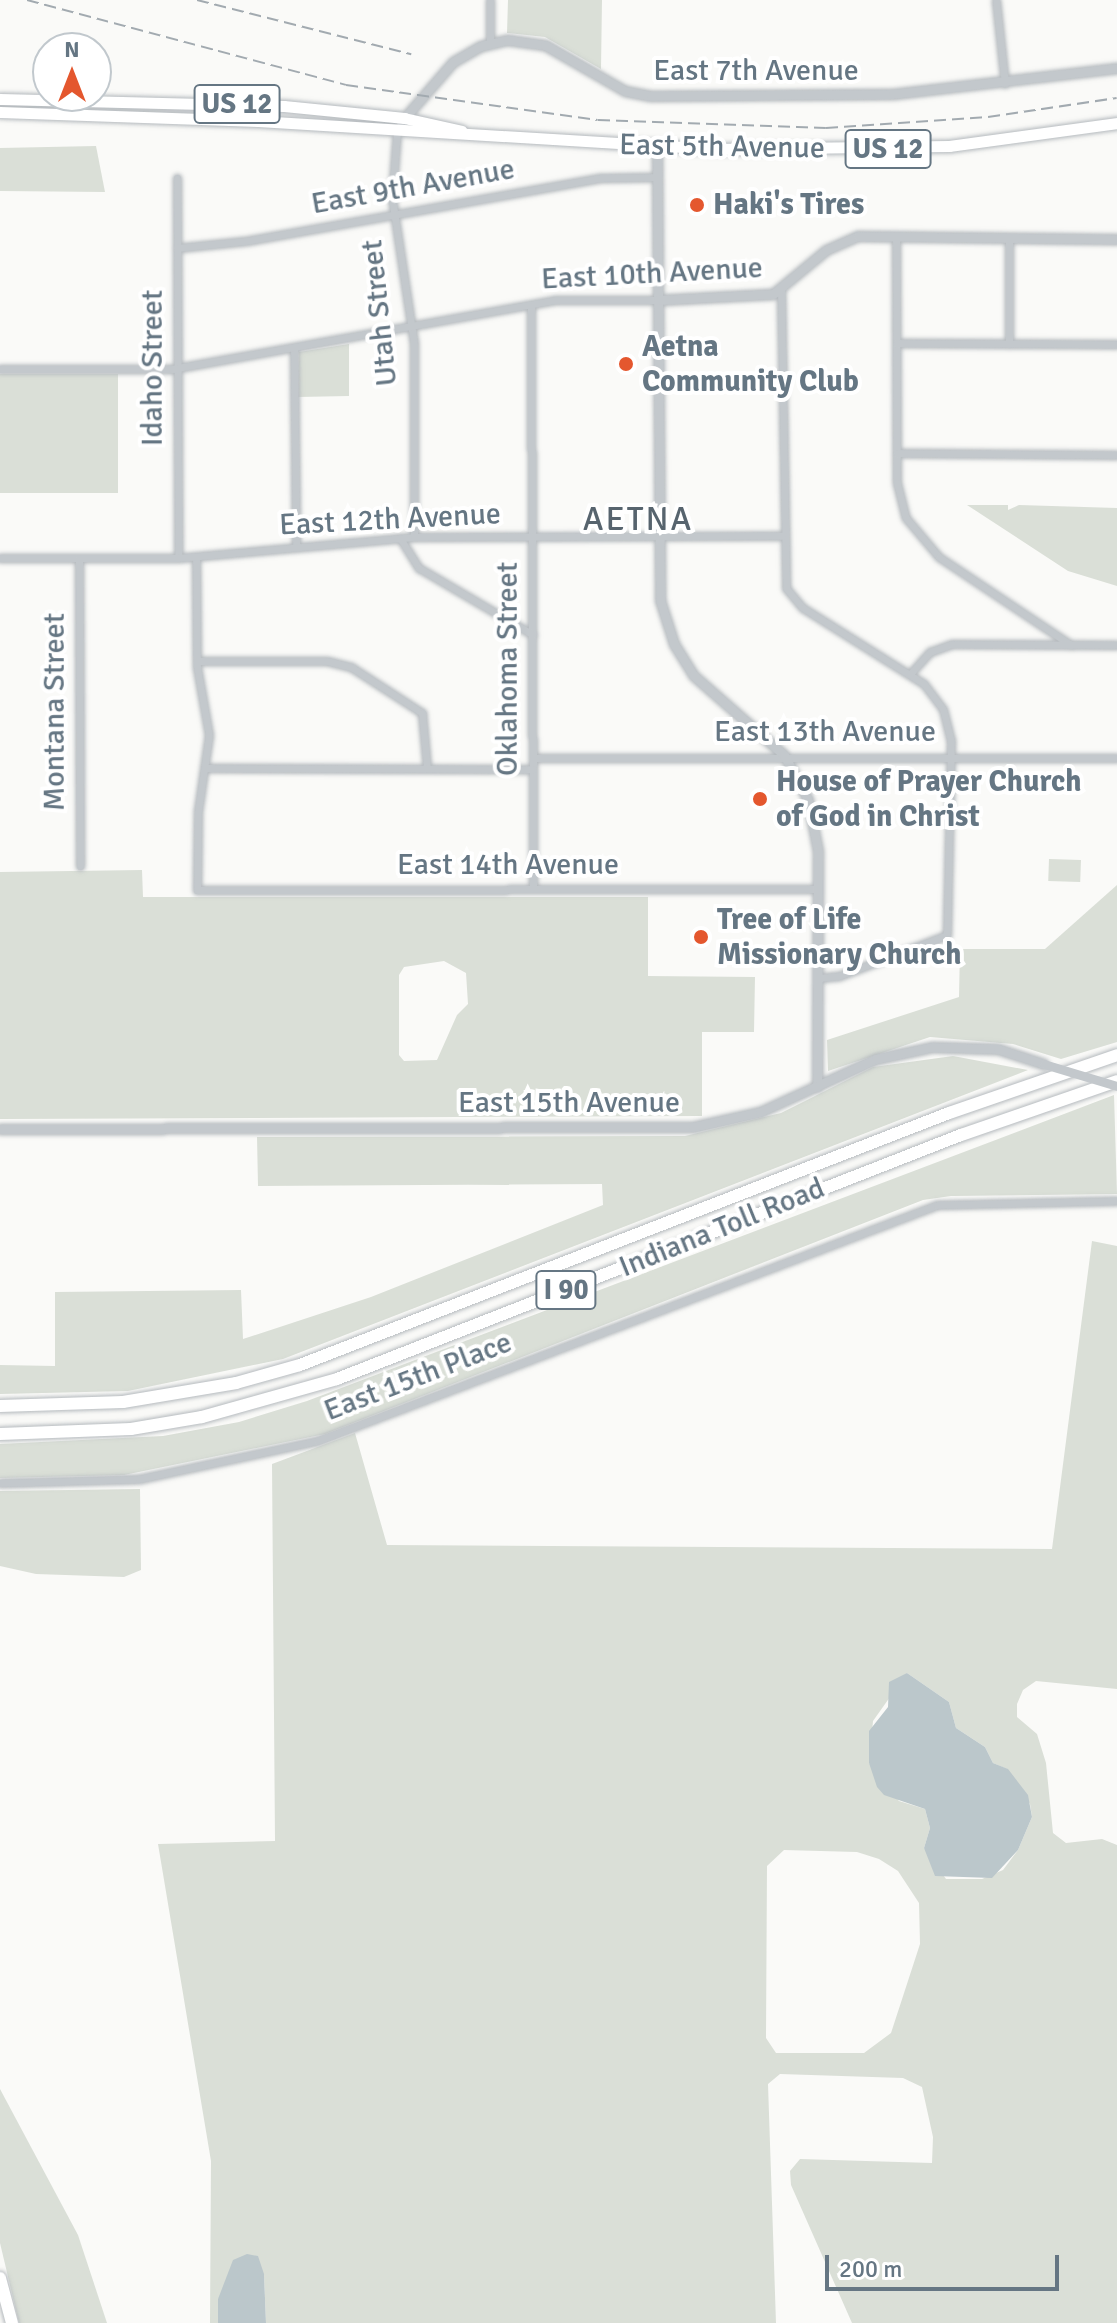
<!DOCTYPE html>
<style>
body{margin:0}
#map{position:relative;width:1117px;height:2323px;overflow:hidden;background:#fafaf8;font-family:Signika,sans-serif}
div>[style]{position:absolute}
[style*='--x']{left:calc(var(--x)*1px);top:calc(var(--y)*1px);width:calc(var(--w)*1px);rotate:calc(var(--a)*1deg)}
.green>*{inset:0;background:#dadfd7;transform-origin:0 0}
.water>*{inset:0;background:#bbc7cb}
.roads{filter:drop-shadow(0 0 2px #b5babe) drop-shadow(0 0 2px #b5babe)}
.minor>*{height:7px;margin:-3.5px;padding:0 3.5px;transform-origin:3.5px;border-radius:3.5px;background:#c3c8cc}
.tertiary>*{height:9px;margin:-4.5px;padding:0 4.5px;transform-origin:4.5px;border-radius:4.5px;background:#c3c8cc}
.primary>*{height:11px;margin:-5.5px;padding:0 5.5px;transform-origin:5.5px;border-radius:5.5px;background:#fff}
.motorway>*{height:12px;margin:-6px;padding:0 6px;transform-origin:6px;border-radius:6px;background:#fff}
.rail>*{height:2px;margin-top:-1px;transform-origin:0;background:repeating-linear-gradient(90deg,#a2aab0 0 12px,transparent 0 18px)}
.tertiary-bridge>*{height:9px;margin:-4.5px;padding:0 4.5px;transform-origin:4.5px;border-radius:4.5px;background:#c3c8cc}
.dots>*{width:22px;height:22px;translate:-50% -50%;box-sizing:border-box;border:4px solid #fff;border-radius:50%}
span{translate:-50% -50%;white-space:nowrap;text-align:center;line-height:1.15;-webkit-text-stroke:8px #fff;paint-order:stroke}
.shield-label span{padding:2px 6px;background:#fff;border:2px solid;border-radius:6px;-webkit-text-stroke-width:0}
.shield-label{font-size:28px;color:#657683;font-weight:700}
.street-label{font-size:30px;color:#657683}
.poi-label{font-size:30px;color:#657683;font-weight:700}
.left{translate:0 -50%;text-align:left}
.quarter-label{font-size:34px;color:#57646e;letter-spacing:2px}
.north{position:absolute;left:32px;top:32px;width:80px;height:80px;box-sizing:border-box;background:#fff;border:2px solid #c1c8cd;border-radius:50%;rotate:0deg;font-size:22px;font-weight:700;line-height:32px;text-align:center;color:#657683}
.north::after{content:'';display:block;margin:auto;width:28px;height:36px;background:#e4572e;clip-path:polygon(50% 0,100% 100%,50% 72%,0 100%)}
.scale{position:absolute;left:825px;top:2255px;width:234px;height:36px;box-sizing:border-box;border:4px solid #657683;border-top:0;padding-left:10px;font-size:24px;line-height:28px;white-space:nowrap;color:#657683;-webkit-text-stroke:6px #fff;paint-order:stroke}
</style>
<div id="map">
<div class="green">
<div style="clip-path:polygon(508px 0,602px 0,601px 69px,545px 37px,507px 33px)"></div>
<div style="clip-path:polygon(96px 146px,105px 192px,0 191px,0 148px)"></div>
<div style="clip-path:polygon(349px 344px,349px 396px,298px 397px,299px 352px)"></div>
<div style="left:118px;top:374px;width:119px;height:118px;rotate:90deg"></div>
<div style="clip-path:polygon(967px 505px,1008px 505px,1008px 510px,1019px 505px,1117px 508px,1117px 586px,1068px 571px)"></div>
<div style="left:1049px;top:859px;width:32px;height:22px;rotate:2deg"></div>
<div style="clip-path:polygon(evenodd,142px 870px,143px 897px,648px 897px,648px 976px,755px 977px,754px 1032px,702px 1032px,702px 1116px,0 1119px,0 872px,142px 870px,444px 961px,466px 973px,468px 1004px,457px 1015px,437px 1060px,404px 1061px,399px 1055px,399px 975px,404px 967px,444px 961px)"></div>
<div style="clip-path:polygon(1117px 885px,1117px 1042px,1061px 1059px,1013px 1044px,930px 1037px,828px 1071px,827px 1040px,959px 997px,960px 949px,1045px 949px)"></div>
<div style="clip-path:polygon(953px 1056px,1028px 1070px,283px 1359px,128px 1391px,0 1394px,0 1365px,55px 1366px,55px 1292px,241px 1290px,243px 1339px,371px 1297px,603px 1205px,602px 1184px,258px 1186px,257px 1137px,685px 1136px,781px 1113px,873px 1067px)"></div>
<div style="clip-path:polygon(1114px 1095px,1117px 1194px,951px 1196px,923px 1200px,325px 1434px,124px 1475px,0 1478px,0 1444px,163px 1436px,239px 1422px,307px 1401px)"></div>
<div style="clip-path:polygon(evenodd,1092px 1241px,1117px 1246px,1117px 1689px,1036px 1681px,1023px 1690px,1017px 1704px,1017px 1717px,1037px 1734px,1046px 1763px,1053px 1833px,1066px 1843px,1102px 1839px,1117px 1845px,1117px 2323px,852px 2323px,791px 2185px,790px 2171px,800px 2159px,932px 2163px,933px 2137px,922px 2087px,903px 2078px,780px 2074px,768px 2084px,776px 2323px,266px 2323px,264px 2274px,218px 2299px,218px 2323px,210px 2323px,211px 2161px,158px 1844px,275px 1841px,272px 1464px,355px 1433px,387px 1545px,1052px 1549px,1092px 1241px,907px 1673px,949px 1702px,956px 1728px,985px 1747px,993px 1763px,1007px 1769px,1030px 1804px,1032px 1817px,1018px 1850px,1003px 1870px,982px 1879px,946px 1879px,924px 1848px,930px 1828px,925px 1809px,899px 1801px,869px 1763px,873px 1721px,907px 1673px,1092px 1241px,784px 1850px,857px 1852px,879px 1859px,898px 1871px,919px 1903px,920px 1944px,891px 2033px,864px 2053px,776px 2053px,766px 2038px,767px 1866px,784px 1850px)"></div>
<div style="clip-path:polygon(140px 1489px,141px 1570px,124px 1577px,36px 1574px,0 1566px,0 1491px)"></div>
<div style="clip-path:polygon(0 2089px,78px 2235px,107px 2323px,19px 2323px,0 2243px)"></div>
</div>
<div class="water">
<div style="clip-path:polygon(907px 1673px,949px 1702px,956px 1728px,985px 1747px,993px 1763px,1008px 1769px,1028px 1795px,1032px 1817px,1018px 1850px,992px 1878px,935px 1876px,924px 1848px,930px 1828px,925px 1809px,884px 1795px,877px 1787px,869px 1763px,869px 1731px,888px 1707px,889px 1682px)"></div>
<div style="clip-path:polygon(247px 2254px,258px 2256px,264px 2274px,266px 2323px,218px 2323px,218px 2299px,233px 2260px)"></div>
</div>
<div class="roads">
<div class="minor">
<div style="--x:490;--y:0;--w:43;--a:90"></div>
<div style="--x:996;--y:0;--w:84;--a:83.9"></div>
<div style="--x:397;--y:131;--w:67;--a:94.3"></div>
<div style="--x:392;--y:198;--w:147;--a:81.4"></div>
<div style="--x:414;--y:343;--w:194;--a:90"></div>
<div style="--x:177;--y:178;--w:380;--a:89.8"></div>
<div style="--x:896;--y:236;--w:247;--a:89.8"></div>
<div style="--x:897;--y:483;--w:36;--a:76"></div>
<div style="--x:906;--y:518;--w:51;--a:49.8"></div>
<div style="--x:939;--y:557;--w:159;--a:33.7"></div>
<div style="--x:177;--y:248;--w:69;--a:-5.8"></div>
<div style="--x:246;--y:241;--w:361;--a:-10.1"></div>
<div style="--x:601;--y:178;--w:56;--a:-1"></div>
<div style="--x:781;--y:290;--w:298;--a:89"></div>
<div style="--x:786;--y:588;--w:26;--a:50"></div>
<div style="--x:803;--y:608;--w:143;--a:32.1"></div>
<div style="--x:924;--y:684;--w:31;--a:53"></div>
<div style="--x:943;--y:709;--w:32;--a:76"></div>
<div style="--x:951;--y:740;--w:195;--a:91.2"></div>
<div style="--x:947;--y:935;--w:116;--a:159.2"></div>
<div style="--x:839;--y:976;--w:20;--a:174"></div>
<div style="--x:531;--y:305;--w:584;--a:89.8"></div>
<div style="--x:897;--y:343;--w:220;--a:0.3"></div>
<div style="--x:1009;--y:344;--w:107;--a:-90"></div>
<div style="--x:294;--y:347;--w:200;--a:89.4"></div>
<div style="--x:0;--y:369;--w:172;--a:0"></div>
<div style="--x:172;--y:369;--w:389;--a:-10.2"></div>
<div style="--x:555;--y:300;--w:103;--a:0"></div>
<div style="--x:897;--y:453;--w:220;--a:0.5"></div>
<div style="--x:400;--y:538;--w:36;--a:58"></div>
<div style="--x:419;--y:568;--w:132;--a:30.4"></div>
<div style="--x:196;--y:557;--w:110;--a:89.5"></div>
<div style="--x:197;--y:667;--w:69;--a:80"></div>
<div style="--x:209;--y:735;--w:77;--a:98.2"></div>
<div style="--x:198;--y:811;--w:79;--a:90.7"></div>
<div style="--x:197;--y:890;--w:621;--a:-0.09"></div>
<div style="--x:0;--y:558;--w:178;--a:0"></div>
<div style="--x:178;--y:558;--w:237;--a:-5.1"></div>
<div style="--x:414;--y:537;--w:368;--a:-0.2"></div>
<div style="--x:79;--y:558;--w:308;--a:89.8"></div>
<div style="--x:197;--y:661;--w:130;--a:0"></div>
<div style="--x:327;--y:661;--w:25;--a:14"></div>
<div style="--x:351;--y:667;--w:85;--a:32.9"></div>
<div style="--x:422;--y:713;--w:55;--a:84.8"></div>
<div style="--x:910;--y:674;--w:30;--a:-48"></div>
<div style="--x:930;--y:652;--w:23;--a:-20"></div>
<div style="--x:952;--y:644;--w:165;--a:0.3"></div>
<div style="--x:533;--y:758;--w:584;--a:0"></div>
<div style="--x:205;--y:768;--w:328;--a:0.2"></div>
<div style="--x:0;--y:1483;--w:139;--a:-1.6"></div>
<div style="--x:139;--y:1479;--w:182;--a:-12.1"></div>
<div style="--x:317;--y:1441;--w:663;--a:-20.84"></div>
<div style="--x:937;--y:1205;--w:180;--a:-1.3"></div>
</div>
<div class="tertiary">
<div style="--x:401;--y:122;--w:79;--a:-49.1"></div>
<div style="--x:453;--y:62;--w:32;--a:-30"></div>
<div style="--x:481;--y:46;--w:28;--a:-13"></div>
<div style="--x:508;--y:40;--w:37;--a:8"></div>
<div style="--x:545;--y:45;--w:92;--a:29.9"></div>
<div style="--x:625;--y:91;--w:26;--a:11"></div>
<div style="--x:651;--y:96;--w:242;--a:-0.5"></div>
<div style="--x:893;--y:94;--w:226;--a:-6.6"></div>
<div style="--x:657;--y:148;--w:452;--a:89.6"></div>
<div style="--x:660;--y:600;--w:46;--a:72.3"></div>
<div style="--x:674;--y:644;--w:36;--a:58"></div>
<div style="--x:693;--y:675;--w:121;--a:41.3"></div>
<div style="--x:784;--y:755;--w:51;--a:61.9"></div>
<div style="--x:808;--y:800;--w:52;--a:78.9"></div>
<div style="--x:818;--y:851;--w:236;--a:90.2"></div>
<div style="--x:658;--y:300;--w:115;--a:-3"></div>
<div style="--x:773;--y:294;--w:69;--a:-39.7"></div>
<div style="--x:826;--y:250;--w:35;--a:-24"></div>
<div style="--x:858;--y:236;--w:259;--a:0.7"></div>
<div style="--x:0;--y:1129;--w:693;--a:-0.17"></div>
<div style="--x:693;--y:1127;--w:69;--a:-12.6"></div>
<div style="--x:760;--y:1112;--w:128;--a:-24.6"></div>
<div style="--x:876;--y:1059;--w:57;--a:-12.1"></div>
<div style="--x:932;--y:1047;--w:66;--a:1.7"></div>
<div style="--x:998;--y:1049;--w:48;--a:18.1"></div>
</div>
<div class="primary">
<div style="--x:0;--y:99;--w:284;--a:1.4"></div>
<div style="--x:284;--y:106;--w:121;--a:5.7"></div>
<div style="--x:404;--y:118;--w:59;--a:12.6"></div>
<div style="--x:0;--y:112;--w:258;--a:2"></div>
<div style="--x:258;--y:121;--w:455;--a:3.5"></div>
<div style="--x:712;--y:149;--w:237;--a:-0.7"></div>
<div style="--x:949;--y:146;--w:170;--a:-7.8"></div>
</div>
<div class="motorway">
<div style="--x:0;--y:1406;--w:123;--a:-1.9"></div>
<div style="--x:123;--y:1402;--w:115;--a:-9.5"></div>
<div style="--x:236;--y:1383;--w:66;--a:-15.7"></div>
<div style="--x:300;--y:1365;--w:696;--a:-21.22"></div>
<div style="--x:949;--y:1113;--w:178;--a:-19"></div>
<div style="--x:0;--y:1434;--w:131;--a:-2.2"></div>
<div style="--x:131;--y:1429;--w:72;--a:-9.6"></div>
<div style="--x:202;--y:1417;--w:140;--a:-15.7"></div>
<div style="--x:337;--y:1379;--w:670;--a:-21.36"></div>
<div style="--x:961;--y:1135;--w:165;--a:-19.1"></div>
<div style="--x:0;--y:2278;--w:47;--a:75.1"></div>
</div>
</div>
<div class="rail">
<div style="--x:27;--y:0;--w:330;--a:14.9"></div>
<div style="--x:346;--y:85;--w:254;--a:7.9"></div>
<div style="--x:598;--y:120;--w:228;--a:2"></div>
<div style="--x:826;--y:128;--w:162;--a:-3.9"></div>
<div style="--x:988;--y:117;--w:130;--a:-8.4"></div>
<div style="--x:197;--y:0;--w:221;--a:14.2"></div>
</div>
<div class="tertiary-bridge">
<div style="--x:1044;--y:1064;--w:76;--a:16.8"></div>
</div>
<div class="dots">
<div style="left:697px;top:205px;background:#e4572e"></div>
<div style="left:626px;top:364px;background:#e4572e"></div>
<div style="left:760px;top:799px;background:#e4572e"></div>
<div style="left:701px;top:937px;background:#e4572e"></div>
</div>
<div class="shield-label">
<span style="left:237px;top:104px">US 12</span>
<span style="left:888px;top:149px">US 12</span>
<span style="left:566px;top:1290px">I 90</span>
</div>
<div class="street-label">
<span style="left:756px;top:71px">East 7th Avenue</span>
<span style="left:722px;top:147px;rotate:1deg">East 5th Avenue</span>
<span style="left:413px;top:187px;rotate:-10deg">East 9th Avenue</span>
<span style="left:652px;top:274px;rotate:-3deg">East 10th Avenue</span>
<span style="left:380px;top:313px;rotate:-96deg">Utah Street</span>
<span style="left:153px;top:368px;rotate:-90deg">Idaho Street</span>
<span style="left:390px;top:520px;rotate:-3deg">East 12th Avenue</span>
<span style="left:508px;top:669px;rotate:-90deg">Oklahoma Street</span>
<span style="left:55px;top:712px;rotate:-90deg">Montana Street</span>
<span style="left:825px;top:732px">East 13th Avenue</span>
<span style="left:508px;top:865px">East 14th Avenue</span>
<span style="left:569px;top:1103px">East 15th Avenue</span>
<span style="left:722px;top:1228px;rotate:-22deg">Indiana Toll Road</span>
<span style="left:418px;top:1377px;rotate:-21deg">East 15th Place</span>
</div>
<div class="poi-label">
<span class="left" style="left:713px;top:205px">Haki's Tires</span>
<span class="left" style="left:642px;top:364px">Aetna<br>Community Club</span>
<span class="left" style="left:776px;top:799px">House of Prayer Church<br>of God in Christ</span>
<span class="left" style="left:717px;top:937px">Tree of Life<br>Missionary Church</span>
</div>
<div class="quarter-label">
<span style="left:638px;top:520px">AETNA</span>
</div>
<div class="north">N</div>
<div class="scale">200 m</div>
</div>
